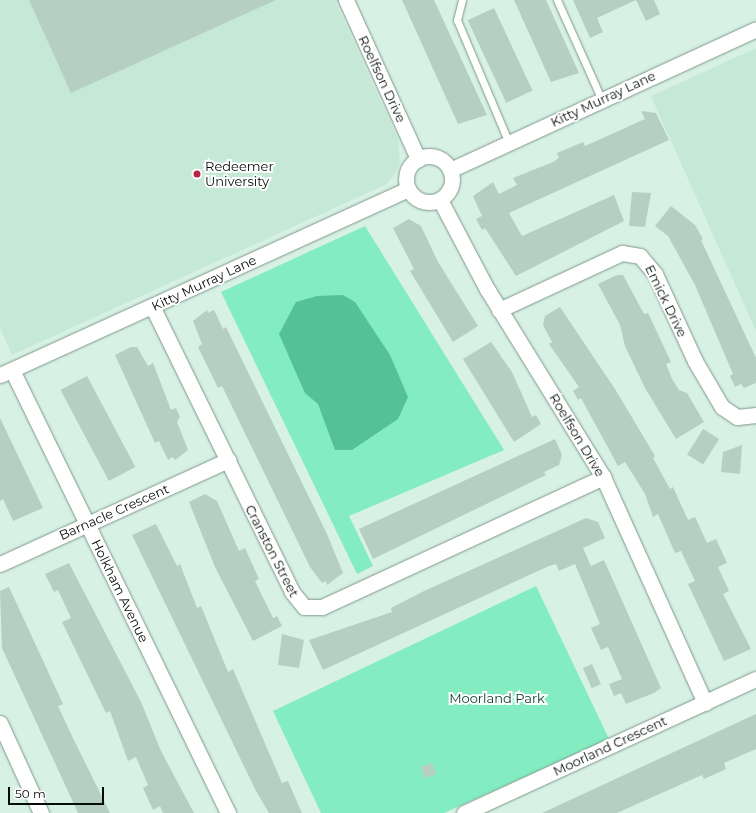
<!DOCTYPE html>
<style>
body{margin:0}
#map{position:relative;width:756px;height:813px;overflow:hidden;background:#d7f1e4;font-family:Montserrat,sans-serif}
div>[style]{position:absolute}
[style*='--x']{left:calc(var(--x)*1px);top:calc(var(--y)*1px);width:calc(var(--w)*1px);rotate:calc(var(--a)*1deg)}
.built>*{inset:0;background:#c6e8d7}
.green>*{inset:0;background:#83ecc0}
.water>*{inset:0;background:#55c197}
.building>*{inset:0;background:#b6cfc3;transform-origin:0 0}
.roads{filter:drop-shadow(0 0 1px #7f978b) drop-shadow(0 0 1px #7f978b)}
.service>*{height:7px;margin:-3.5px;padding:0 3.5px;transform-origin:3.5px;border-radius:3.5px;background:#fff}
.minor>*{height:15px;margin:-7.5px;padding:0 7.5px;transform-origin:7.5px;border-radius:7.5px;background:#fff}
.minor>.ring{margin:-7.5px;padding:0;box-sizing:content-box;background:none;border:15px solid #fff;border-radius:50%}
.dots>*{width:11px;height:11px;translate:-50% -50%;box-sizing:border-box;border:2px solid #fff;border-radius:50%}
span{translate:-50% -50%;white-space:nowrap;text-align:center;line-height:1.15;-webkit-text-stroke:4px #fff;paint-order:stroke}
.street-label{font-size:13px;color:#050d09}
.poi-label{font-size:13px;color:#050d09}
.left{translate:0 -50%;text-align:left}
.park-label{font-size:13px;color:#083928}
.scale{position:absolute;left:8px;top:787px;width:96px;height:18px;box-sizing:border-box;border:2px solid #050d09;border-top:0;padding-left:5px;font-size:12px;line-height:14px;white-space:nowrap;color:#050d09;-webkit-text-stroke:3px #fff;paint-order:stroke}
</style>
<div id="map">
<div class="built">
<div style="clip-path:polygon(0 0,341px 0,336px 3px,398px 139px,400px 162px,397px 170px,387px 184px,12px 355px,0 328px)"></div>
<div style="clip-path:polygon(756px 48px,756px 331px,651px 96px)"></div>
</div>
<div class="green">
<div style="clip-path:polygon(365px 226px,504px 450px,349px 516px,373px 566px,357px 574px,221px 292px)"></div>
<div style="clip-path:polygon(536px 586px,609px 739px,444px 813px,321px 813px,273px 711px)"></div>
</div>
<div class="water">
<div style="clip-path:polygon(343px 295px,355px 302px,390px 355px,408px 397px,398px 419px,352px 450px,335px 450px,318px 404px,305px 393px,279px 334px,296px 302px,317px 296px)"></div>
</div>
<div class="building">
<div style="clip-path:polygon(29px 0,276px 0,71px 93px)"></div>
<div style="clip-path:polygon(402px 0,434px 0,487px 115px,458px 124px)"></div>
<div style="clip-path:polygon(514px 0,546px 0,579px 73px,551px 82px)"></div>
<div style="clip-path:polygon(573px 0,654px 0,660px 14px,646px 21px,636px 0,597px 18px,603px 32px,590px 38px)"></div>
<div style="left:494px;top:8px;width:91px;height:29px;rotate:65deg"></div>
<div style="clip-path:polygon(641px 111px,656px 113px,669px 140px,509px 213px,522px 236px,614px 195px,624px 221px,516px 276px,485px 228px,482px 230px,476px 219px,482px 216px,473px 196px,493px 182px,499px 194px,517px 185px,513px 178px,553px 162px,559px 158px,557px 153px,583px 142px,585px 146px,645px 119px)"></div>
<div style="clip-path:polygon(632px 192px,651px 193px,645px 227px,629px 226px)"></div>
<div style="clip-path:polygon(671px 206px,695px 225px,703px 239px,701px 240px,756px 358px,756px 383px,744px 388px,741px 384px,735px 387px,730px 376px,733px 374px,695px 285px,668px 236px,655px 226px)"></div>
<div style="clip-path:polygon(409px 219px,421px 226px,438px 262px,478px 326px,453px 342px,410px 271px,414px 269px,393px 228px)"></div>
<div style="clip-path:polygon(617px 275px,623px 275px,644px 314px,648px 313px,671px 362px,666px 364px,672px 379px,679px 390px,687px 393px,704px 422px,676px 439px,645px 388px,625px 346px,620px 325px,598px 284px)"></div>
<div style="clip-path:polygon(560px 307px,615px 389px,655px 456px,653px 458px,670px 489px,673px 487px,688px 520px,695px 517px,707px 543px,716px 539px,727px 563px,718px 567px,729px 591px,723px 594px,751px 649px,724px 661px,688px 584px,695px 581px,681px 551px,675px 553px,658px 514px,653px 517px,645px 494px,625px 462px,618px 466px,581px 398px,578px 400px,573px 391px,579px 387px,549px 344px,552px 342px,543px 325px,545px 316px)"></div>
<div style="clip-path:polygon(207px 310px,208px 313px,214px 310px,223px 329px,226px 327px,327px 534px,343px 573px,327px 585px,326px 581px,322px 583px,310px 567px,222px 386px,218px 388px,198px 347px,202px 344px,193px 321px)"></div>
<div style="clip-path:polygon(491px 342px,512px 372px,532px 417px,536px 415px,541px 424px,514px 442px,463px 359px)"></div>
<div style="clip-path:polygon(131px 347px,137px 347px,148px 366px,153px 363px,171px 410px,176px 408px,180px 417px,177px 422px,188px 450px,175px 460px,173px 457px,168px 460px,159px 441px,155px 443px,115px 355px)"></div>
<div style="left:87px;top:376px;width:103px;height:30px;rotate:62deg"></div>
<div style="clip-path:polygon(0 418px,43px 508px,13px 521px,3px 499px,0 501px)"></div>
<div style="left:703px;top:429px;width:19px;height:30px;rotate:32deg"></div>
<div style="clip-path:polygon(555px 439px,562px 455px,559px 465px,544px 472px,546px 475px,373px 559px,359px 529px)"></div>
<div style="clip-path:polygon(742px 445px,740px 474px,721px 472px,723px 452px)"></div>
<div style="clip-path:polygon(205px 494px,217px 501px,239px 551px,245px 548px,259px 579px,255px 581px,273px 618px,277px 616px,282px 626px,253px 641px,215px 567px,189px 502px)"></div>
<div style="clip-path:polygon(586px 518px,598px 522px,605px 538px,583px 548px,591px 566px,604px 560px,661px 688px,654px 693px,626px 704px,621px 693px,614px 696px,609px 684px,622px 679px,608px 647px,601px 650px,591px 628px,600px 624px,575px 564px,559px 571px,556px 564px,549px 566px,323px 670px,309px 640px,392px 612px,391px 608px,422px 592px)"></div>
<div style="clip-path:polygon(156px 524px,177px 566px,180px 564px,197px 608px,201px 606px,228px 672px,233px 669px,282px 783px,288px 781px,302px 813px,269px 813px,256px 791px,132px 535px)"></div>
<div style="clip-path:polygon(69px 563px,141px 702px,161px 751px,194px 813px,163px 813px,160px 806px,153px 810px,143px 788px,148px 785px,136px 757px,128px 761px,110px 711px,106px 713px,62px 622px,71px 618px,58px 590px,54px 592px,45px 574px)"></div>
<div style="clip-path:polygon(9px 587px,63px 704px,58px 706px,71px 734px,110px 813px,78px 813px,2px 648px,0 591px)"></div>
<div style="clip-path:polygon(282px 634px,304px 640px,299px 668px,278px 665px)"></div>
<div style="left:592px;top:664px;width:22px;height:10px;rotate:66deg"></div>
<div style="clip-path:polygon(756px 714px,756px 749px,724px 763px,726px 769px,704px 779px,702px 775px,617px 813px,542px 813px)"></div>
<div style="left:432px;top:763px;width:12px;height:12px;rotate:70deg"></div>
</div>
<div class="roads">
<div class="service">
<div style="--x:462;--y:0;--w:21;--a:104"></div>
<div style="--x:457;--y:20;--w:134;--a:67.1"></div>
<div style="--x:557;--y:0;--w:110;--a:65.8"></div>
</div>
<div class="minor">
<div style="--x:346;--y:0;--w:175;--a:65.6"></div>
<div class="ring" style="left:406px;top:156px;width:31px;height:31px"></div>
<div style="--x:450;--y:170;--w:337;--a:-24.7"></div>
<div style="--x:440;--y:200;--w:101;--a:62.2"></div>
<div style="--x:487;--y:289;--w:221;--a:58.3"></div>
<div style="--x:603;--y:477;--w:248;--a:65.7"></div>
<div style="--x:152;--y:306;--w:318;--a:63.9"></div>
<div style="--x:292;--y:592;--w:19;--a:51"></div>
<div style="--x:304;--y:607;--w:18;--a:0"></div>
<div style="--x:322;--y:607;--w:310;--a:-24.8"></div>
<div style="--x:499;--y:310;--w:136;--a:-24.9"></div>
<div style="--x:622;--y:253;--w:18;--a:9"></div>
<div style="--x:640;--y:256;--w:23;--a:50"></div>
<div style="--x:655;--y:274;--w:96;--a:65.3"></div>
<div style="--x:695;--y:361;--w:53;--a:59.6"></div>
<div style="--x:722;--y:407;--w:18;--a:34"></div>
<div style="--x:737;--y:417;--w:19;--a:-6"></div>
<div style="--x:12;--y:370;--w:493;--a:64"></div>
<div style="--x:0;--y:375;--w:448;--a:-24.5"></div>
<div style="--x:0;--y:564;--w:251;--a:-24.5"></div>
<div style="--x:0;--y:723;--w:99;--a:65.5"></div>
<div style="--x:464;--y:813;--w:321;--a:-24.7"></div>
</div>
</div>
<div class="dots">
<div style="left:197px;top:174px;background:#b72545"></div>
</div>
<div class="street-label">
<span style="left:382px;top:79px;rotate:65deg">Roelfson Drive</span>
<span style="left:603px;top:99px;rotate:-25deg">Kitty Murray Lane</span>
<span style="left:204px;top:283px;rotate:-25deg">Kitty Murray Lane</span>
<span style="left:666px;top:301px;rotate:64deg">Emick Drive</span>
<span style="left:577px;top:435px;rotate:59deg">Roelfson Drive</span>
<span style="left:114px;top:512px;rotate:-24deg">Barnacle Crescent</span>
<span style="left:272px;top:551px;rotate:63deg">Cranston Street</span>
<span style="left:120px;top:591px;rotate:64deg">Holkham Avenue</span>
<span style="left:610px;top:746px;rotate:-25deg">Moorland Crescent</span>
</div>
<div class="poi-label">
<span class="left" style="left:205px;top:174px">Redeemer<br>University</span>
</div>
<div class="park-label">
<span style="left:497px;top:698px">Moorland Park</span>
</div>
<div class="scale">50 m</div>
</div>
